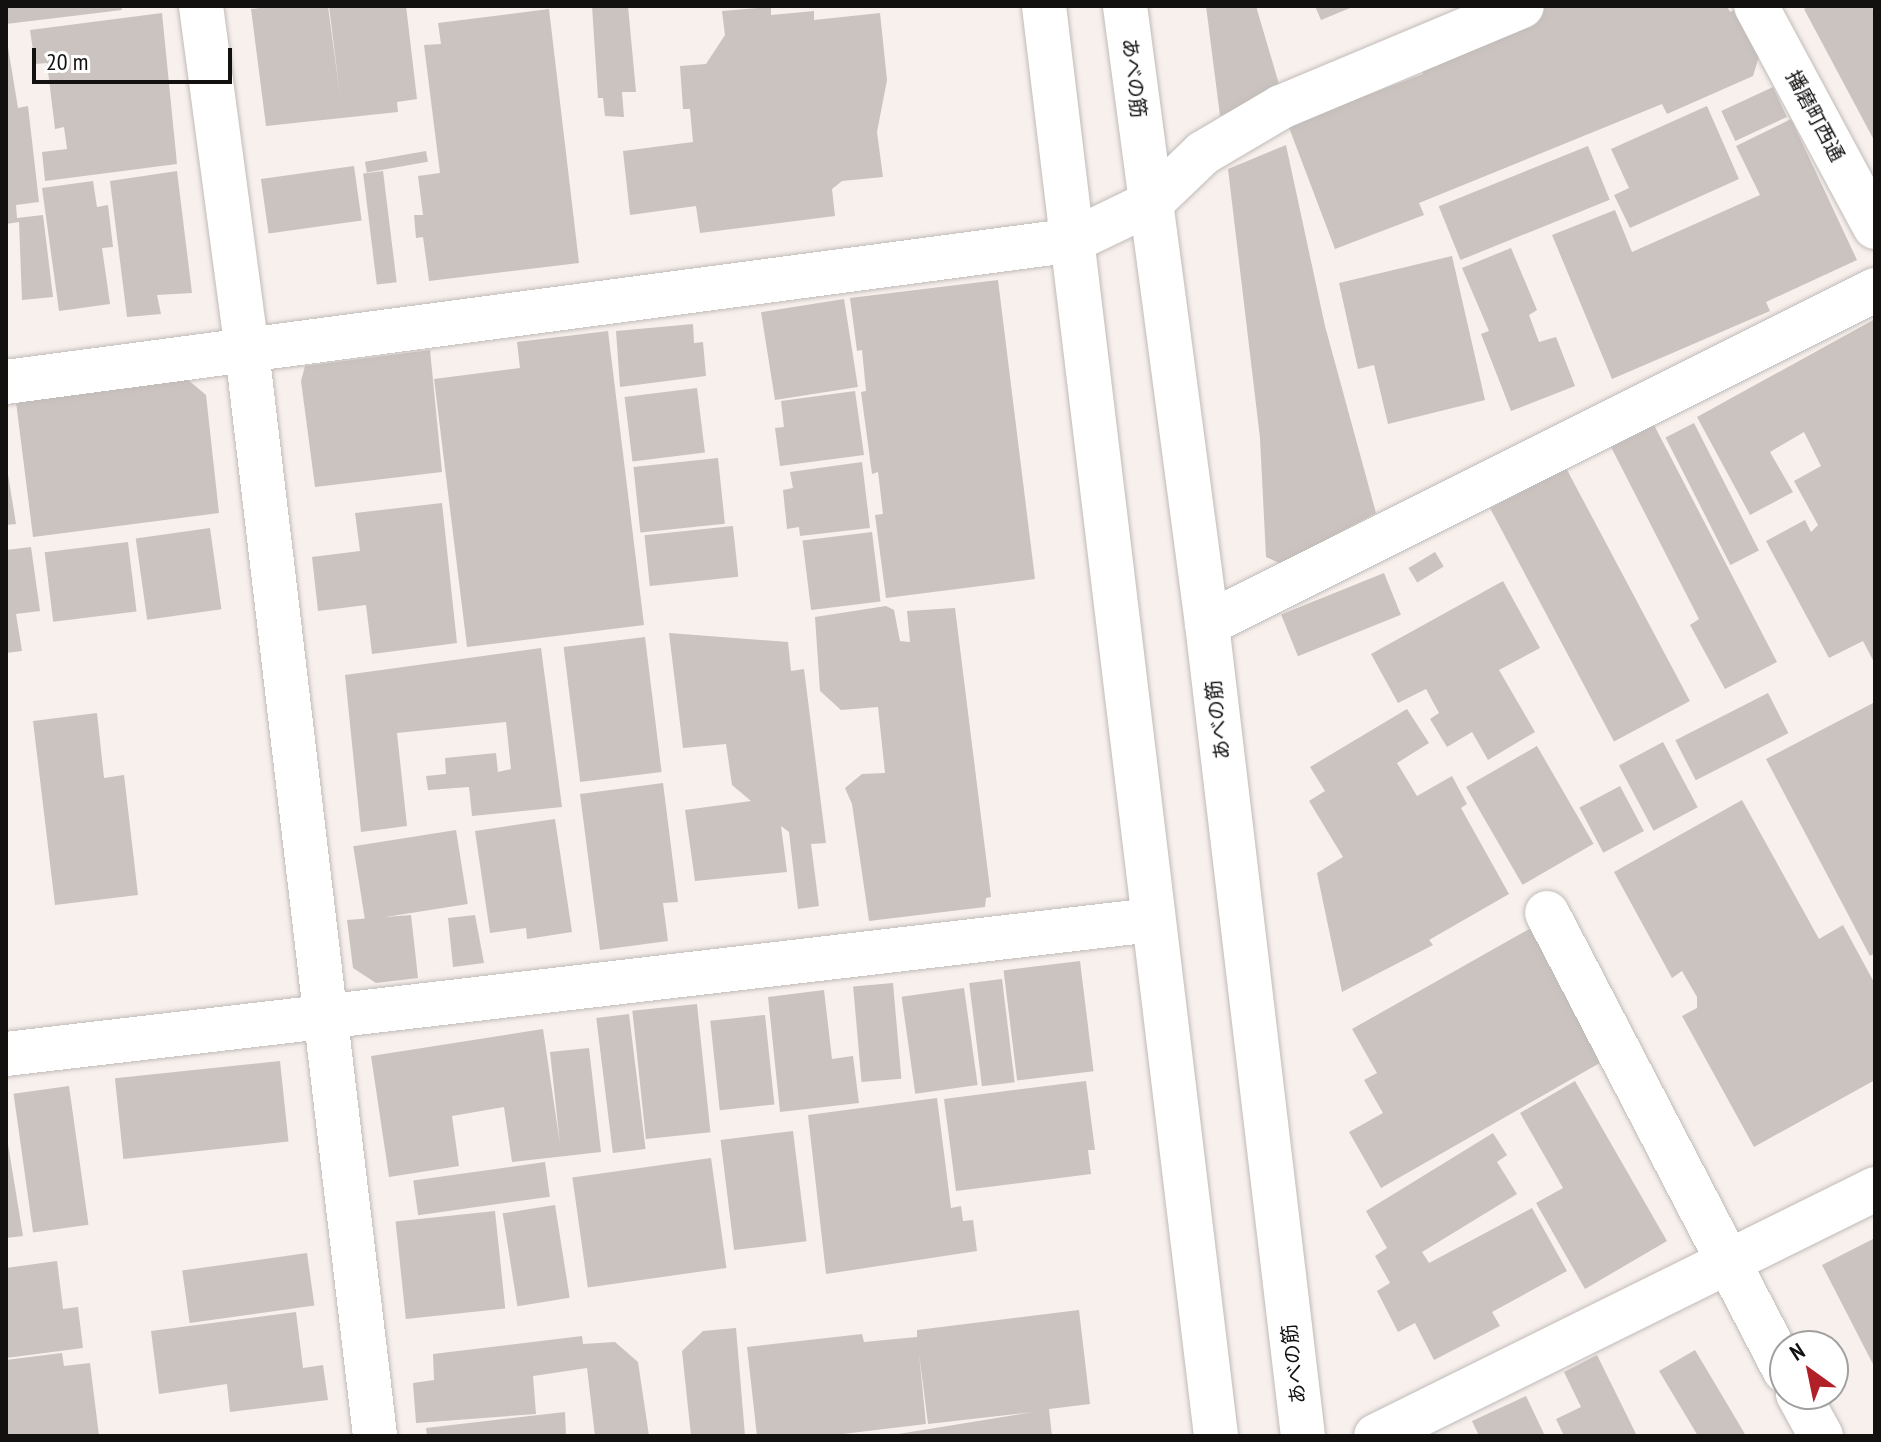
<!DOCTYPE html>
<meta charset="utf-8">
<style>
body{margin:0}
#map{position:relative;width:1881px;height:1442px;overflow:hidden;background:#f7f0ed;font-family:"PT Sans Narrow","Noto Sans JP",sans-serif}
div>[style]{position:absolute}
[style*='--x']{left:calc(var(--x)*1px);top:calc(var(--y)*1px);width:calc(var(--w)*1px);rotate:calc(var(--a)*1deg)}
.building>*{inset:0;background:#cac3c0;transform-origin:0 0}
.roads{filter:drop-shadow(0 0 2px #c1bbb8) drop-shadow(0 0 2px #c1bbb8)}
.street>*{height:44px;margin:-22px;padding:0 22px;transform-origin:22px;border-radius:22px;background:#fff}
.primary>*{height:44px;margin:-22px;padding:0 22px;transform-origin:22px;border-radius:22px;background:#fff}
span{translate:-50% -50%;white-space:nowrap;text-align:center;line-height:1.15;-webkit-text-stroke:6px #fff;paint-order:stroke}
.street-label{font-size:20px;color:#131110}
.frame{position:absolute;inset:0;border:8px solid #131110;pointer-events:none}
.north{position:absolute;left:1769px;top:1330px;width:80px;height:80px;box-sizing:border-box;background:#fff;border:2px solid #a1a09f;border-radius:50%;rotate:327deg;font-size:22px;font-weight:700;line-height:32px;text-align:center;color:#131110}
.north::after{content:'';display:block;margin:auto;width:28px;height:36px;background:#b22027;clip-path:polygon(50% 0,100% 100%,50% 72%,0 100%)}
.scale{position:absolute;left:32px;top:48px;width:200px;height:36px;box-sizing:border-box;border:4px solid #131110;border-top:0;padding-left:10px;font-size:24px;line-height:28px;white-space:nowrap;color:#131110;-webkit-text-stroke:6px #fff;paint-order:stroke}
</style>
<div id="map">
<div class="building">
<div style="clip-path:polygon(6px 6px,121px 6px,122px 10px,6px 24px)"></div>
<div style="clip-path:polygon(276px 6px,328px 6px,340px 96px,329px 6px,406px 6px,417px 99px,397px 102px,398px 112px,266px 126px,251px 9px)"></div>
<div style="clip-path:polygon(592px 6px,628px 6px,636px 92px,622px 92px,624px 117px,605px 116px,603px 98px,598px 98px)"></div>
<div style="clip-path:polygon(1206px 6px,1256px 6px,1281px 91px,1220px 116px)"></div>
<div style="clip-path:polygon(1315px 6px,1355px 6px,1321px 20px)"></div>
<div style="clip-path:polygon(1546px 6px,1727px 6px,1730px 12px,1742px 6px,1761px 50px,1753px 76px,1667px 114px,1662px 104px,1419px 203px,1424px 215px,1335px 249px,1288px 125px,1423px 74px,1418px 61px)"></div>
<div style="clip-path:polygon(1810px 6px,1871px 6px,1875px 12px,1875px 142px,1804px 9px)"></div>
<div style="clip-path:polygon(771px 7px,771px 15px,814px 11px,814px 20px,880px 13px,887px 80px,877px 132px,883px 177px,842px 181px,832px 189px,835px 216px,700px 233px,696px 206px,630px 215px,623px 151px,693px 142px,690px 109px,683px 109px,680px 66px,706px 64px,725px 35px,722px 11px)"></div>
<div style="clip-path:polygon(549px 9px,579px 263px,429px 281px,423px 237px,416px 238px,414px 215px,423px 215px,418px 176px,440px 173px,424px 45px,441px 44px,438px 23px)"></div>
<div style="clip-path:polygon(162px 13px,177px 164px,45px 181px,42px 152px,67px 149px,64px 127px,55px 129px,47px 63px,35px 64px,30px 30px)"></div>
<div style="clip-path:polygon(6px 35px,18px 108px,28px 106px,39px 202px,16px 205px,17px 218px,43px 215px,53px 297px,22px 300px,19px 222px,6px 224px)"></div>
<div style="left:1773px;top:87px;width:33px;height:57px;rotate:65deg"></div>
<div style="clip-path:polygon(1707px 106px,1739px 179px,1630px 228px,1614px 195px,1629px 188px,1611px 149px)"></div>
<div style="clip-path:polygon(1791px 119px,1857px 260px,1766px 302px,1770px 311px,1612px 379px,1552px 235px,1615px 210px,1632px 252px,1760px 195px,1736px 146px)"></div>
<div style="clip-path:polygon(1286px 145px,1325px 326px,1376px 513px,1281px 564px,1266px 557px,1260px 438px,1228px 169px)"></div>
<div style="left:1588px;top:146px;width:58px;height:161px;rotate:68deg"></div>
<div style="left:426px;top:151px;width:11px;height:62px;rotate:80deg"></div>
<div style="left:354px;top:166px;width:55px;height:94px;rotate:82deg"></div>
<div style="clip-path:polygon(177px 171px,192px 293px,157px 295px,161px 314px,127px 317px,110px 181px)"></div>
<div style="left:383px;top:171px;width:112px;height:20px;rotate:83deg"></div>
<div style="clip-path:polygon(93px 181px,97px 207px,108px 205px,113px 247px,102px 248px,110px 304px,59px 311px,42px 188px)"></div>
<div style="clip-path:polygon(1511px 248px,1537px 310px,1529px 315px,1539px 342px,1556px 337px,1575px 386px,1511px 411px,1481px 334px,1489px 331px,1462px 268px)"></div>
<div style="clip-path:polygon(1452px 256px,1485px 400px,1388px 424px,1374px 365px,1358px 369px,1339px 283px)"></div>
<div style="clip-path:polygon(998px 280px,1035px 579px,886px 598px,875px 515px,883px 514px,878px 472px,872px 474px,861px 392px,866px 391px,862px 350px,857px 351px,850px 298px)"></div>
<div style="left:844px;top:299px;width:89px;height:84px;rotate:81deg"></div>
<div style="clip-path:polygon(1875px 319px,1875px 664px,1863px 641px,1829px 658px,1766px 541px,1805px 520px,1811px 532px,1818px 525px,1794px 481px,1821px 466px,1804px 432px,1770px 452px,1793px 492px,1750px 515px,1697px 417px)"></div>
<div style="clip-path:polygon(693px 324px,694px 343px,703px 342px,706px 376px,620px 387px,616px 331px)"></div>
<div style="clip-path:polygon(608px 331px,644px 625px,467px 647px,434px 379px,520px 368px,517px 342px)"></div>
<div style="clip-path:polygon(430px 350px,442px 472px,315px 487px,301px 381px,305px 366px)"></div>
<div style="clip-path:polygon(187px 379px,206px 395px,219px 513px,33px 537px,16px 402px)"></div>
<div style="left:697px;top:388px;width:65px;height:73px;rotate:83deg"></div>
<div style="clip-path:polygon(855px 391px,864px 455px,780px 466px,775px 428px,784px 427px,781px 401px)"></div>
<div style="left:1694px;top:423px;width:143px;height:32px;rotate:63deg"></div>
<div style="clip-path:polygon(1654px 425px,1777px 662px,1725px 689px,1690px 625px,1699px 619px,1611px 447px)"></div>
<div style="left:718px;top:458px;width:66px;height:85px;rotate:84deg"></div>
<div style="clip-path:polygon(6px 462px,16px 524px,6px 525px)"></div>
<div style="clip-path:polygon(862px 462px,870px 528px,800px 536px,799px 527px,787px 529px,783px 490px,793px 488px,790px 472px)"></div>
<div style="left:1566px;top:468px;width:264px;height:86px;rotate:62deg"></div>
<div style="clip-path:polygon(442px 503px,457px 643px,372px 654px,366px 605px,318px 611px,312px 557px,360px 551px,355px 513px)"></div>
<div style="left:733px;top:526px;width:51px;height:89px;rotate:84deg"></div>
<div style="left:210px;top:528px;width:82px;height:75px;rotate:82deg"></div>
<div style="left:872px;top:532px;width:70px;height:70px;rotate:83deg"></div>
<div style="left:128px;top:542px;width:70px;height:84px;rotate:83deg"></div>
<div style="clip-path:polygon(31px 547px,40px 611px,16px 614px,22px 651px,6px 653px,6px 550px)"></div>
<div style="left:1435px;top:552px;width:17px;height:31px;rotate:59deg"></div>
<div style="left:1384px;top:573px;width:45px;height:111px;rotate:68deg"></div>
<div style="clip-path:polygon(1503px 581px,1540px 648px,1499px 670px,1535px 732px,1488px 760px,1472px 732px,1447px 747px,1430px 719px,1439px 713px,1426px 689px,1398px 703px,1371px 654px)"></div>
<div style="clip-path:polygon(886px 606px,894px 610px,900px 641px,910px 642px,907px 611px,955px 608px,991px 897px,986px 898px,985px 907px,869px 921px,852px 804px,845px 788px,862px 774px,885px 773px,878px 707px,841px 710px,820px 691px,815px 617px)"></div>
<div style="clip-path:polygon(669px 633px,788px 642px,791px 671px,804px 669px,826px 843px,811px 844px,819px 906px,798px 909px,789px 832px,781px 826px,787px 872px,695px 881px,685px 810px,751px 801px,732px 785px,726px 744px,683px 748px)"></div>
<div style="left:645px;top:637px;width:136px;height:82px;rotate:83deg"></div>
<div style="clip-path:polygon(541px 648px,562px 807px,472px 816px,469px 787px,428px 790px,426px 776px,446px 774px,445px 758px,496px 753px,498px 772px,511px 769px,506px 722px,397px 733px,407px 826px,361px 832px,345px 675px)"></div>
<div style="left:1768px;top:693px;width:45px;height:104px;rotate:63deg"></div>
<div style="clip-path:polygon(1875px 702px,1875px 953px,1870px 956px,1766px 759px)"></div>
<div style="clip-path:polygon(1407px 709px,1429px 743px,1397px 763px,1417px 796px,1452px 776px,1467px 804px,1461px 808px,1509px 894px,1429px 940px,1433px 945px,1342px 992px,1317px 873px,1343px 857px,1309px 801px,1325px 791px,1310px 767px)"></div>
<div style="clip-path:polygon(97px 713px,104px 778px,124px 775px,138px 895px,55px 905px,33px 721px)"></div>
<div style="left:1663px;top:742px;width:74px;height:50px;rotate:62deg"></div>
<div style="left:1537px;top:746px;width:113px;height:82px;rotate:60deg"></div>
<div style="clip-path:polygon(663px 783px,678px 902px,663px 903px,668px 941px,600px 950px,580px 794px)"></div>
<div style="left:1620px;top:786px;width:51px;height:46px;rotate:62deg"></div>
<div style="clip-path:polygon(1742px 800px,1819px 939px,1843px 925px,1875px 984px,1875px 1080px,1754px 1147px,1682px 1016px,1697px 1008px,1697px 997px,1682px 971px,1672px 978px,1614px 872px)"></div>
<div style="clip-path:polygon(555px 819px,572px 932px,527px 939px,526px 928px,490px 933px,475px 831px)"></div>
<div style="left:456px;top:830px;width:75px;height:104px;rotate:81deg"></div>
<div style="clip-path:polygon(411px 915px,418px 978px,376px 983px,353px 968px,347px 920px)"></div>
<div style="clip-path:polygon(475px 915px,484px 963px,453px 967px,448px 918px)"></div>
<div style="clip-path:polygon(1531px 928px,1605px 1060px,1381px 1188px,1349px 1132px,1383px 1113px,1364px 1080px,1377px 1073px,1352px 1029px)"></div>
<div style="left:1080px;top:961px;width:111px;height:77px;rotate:83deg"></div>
<div style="left:1002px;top:979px;width:104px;height:33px;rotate:83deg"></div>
<div style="left:893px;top:983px;width:96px;height:40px;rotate:85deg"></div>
<div style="left:964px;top:988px;width:98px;height:63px;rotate:82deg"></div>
<div style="clip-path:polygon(824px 990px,832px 1059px,853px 1056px,859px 1103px,780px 1112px,768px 997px)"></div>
<div style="left:697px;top:1004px;width:129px;height:65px;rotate:84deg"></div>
<div style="left:629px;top:1014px;width:136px;height:33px;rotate:83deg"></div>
<div style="left:765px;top:1015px;width:90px;height:55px;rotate:84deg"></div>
<div style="clip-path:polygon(543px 1029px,560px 1144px,550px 1052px,589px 1048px,601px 1152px,512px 1162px,504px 1107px,452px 1116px,459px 1166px,389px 1177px,371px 1056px)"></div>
<div style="left:280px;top:1061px;width:81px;height:166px;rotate:84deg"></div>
<div style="clip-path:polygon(1086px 1081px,1095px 1150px,1088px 1150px,1091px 1174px,956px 1191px,944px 1099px)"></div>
<div style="clip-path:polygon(1575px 1081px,1667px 1241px,1585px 1289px,1536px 1203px,1563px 1188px,1520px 1113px)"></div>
<div style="left:69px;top:1086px;width:140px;height:56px;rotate:82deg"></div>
<div style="clip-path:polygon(937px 1098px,951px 1208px,961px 1206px,963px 1221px,973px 1220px,977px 1251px,826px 1274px,808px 1115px)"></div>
<div style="left:793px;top:1131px;width:111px;height:73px;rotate:83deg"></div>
<div style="clip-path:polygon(6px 1132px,23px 1236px,6px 1238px)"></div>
<div style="clip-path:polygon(1493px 1133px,1507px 1155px,1497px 1162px,1517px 1194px,1422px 1252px,1429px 1263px,1532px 1208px,1567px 1271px,1492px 1312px,1500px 1326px,1434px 1360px,1415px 1323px,1398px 1332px,1377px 1291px,1390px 1283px,1375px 1256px,1387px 1248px,1366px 1211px)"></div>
<div style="left:711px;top:1158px;width:111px;height:140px;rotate:82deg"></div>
<div style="left:545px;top:1162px;width:35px;height:133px;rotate:82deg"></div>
<div style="left:555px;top:1205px;width:94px;height:53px;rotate:81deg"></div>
<div style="left:495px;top:1211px;width:98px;height:100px;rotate:84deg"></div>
<div style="clip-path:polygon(1875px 1238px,1875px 1368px,1822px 1265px)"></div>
<div style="left:307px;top:1253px;width:53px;height:126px;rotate:82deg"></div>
<div style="clip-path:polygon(57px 1261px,63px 1309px,78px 1307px,83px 1348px,6px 1358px,6px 1268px)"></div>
<div style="clip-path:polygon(1079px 1310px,1090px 1404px,1049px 1409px,1052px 1436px,886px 1436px,1033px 1412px,928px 1424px,919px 1353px,926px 1424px,826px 1436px,757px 1436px,747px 1347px,862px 1334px,864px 1342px,917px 1337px,917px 1330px)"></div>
<div style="clip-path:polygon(296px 1312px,303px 1368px,323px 1365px,328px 1400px,230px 1412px,227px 1384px,159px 1394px,151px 1331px)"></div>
<div style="clip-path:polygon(736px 1328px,745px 1436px,691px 1436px,682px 1351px,703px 1331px)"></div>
<div style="clip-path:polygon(582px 1336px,583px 1344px,615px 1342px,638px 1362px,649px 1436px,595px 1436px,587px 1368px,533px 1376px,536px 1414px,416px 1423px,413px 1383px,434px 1380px,433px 1354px)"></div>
<div style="clip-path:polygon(1695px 1350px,1739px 1424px,1746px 1436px,1698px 1436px,1659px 1371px)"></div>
<div style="clip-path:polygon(62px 1353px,64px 1366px,90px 1363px,99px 1436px,6px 1436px,6px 1360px)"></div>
<div style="clip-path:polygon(1597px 1355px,1637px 1436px,1564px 1436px,1556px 1419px,1581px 1407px,1564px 1372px)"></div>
<div style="clip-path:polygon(1526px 1396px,1545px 1436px,1479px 1436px,1472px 1421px)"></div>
<div style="clip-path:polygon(565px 1412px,566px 1436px,427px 1436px,426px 1428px)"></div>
</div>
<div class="roads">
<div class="street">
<div style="--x:201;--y:6;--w:348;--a:82.4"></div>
<div style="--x:247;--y:351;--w:1093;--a:83.27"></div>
<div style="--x:1756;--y:6;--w:251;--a:61.7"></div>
<div style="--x:6;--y:382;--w:1077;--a:-7.57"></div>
<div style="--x:1074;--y:240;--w:85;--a:-25.7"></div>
<div style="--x:1151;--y:203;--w:72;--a:-43.9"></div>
<div style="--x:1203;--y:153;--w:91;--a:-30.5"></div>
<div style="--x:1281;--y:107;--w:261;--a:-22.7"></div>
<div style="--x:1207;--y:624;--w:747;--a:-26.57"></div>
<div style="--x:1547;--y:913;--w:516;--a:62.54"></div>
<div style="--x:6;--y:1054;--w:1153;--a:-6.67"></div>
<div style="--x:1798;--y:1394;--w:48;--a:61.3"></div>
<div style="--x:1376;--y:1436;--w:557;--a:-26.33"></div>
</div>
<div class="primary">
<div style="--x:1044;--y:6;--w:1440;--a:83.14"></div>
<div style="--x:1125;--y:6;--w:623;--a:82.44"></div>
<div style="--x:1207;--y:624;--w:818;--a:83.26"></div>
</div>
</div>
<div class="street-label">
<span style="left:1134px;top:78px;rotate:83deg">あべの筋</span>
<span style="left:1815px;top:116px;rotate:62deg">播磨町西通</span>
<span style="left:1218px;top:720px;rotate:-97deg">あべの筋</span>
<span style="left:1294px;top:1364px;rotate:-97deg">あべの筋</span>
</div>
<div class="frame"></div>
<div class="north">N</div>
<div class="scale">20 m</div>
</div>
